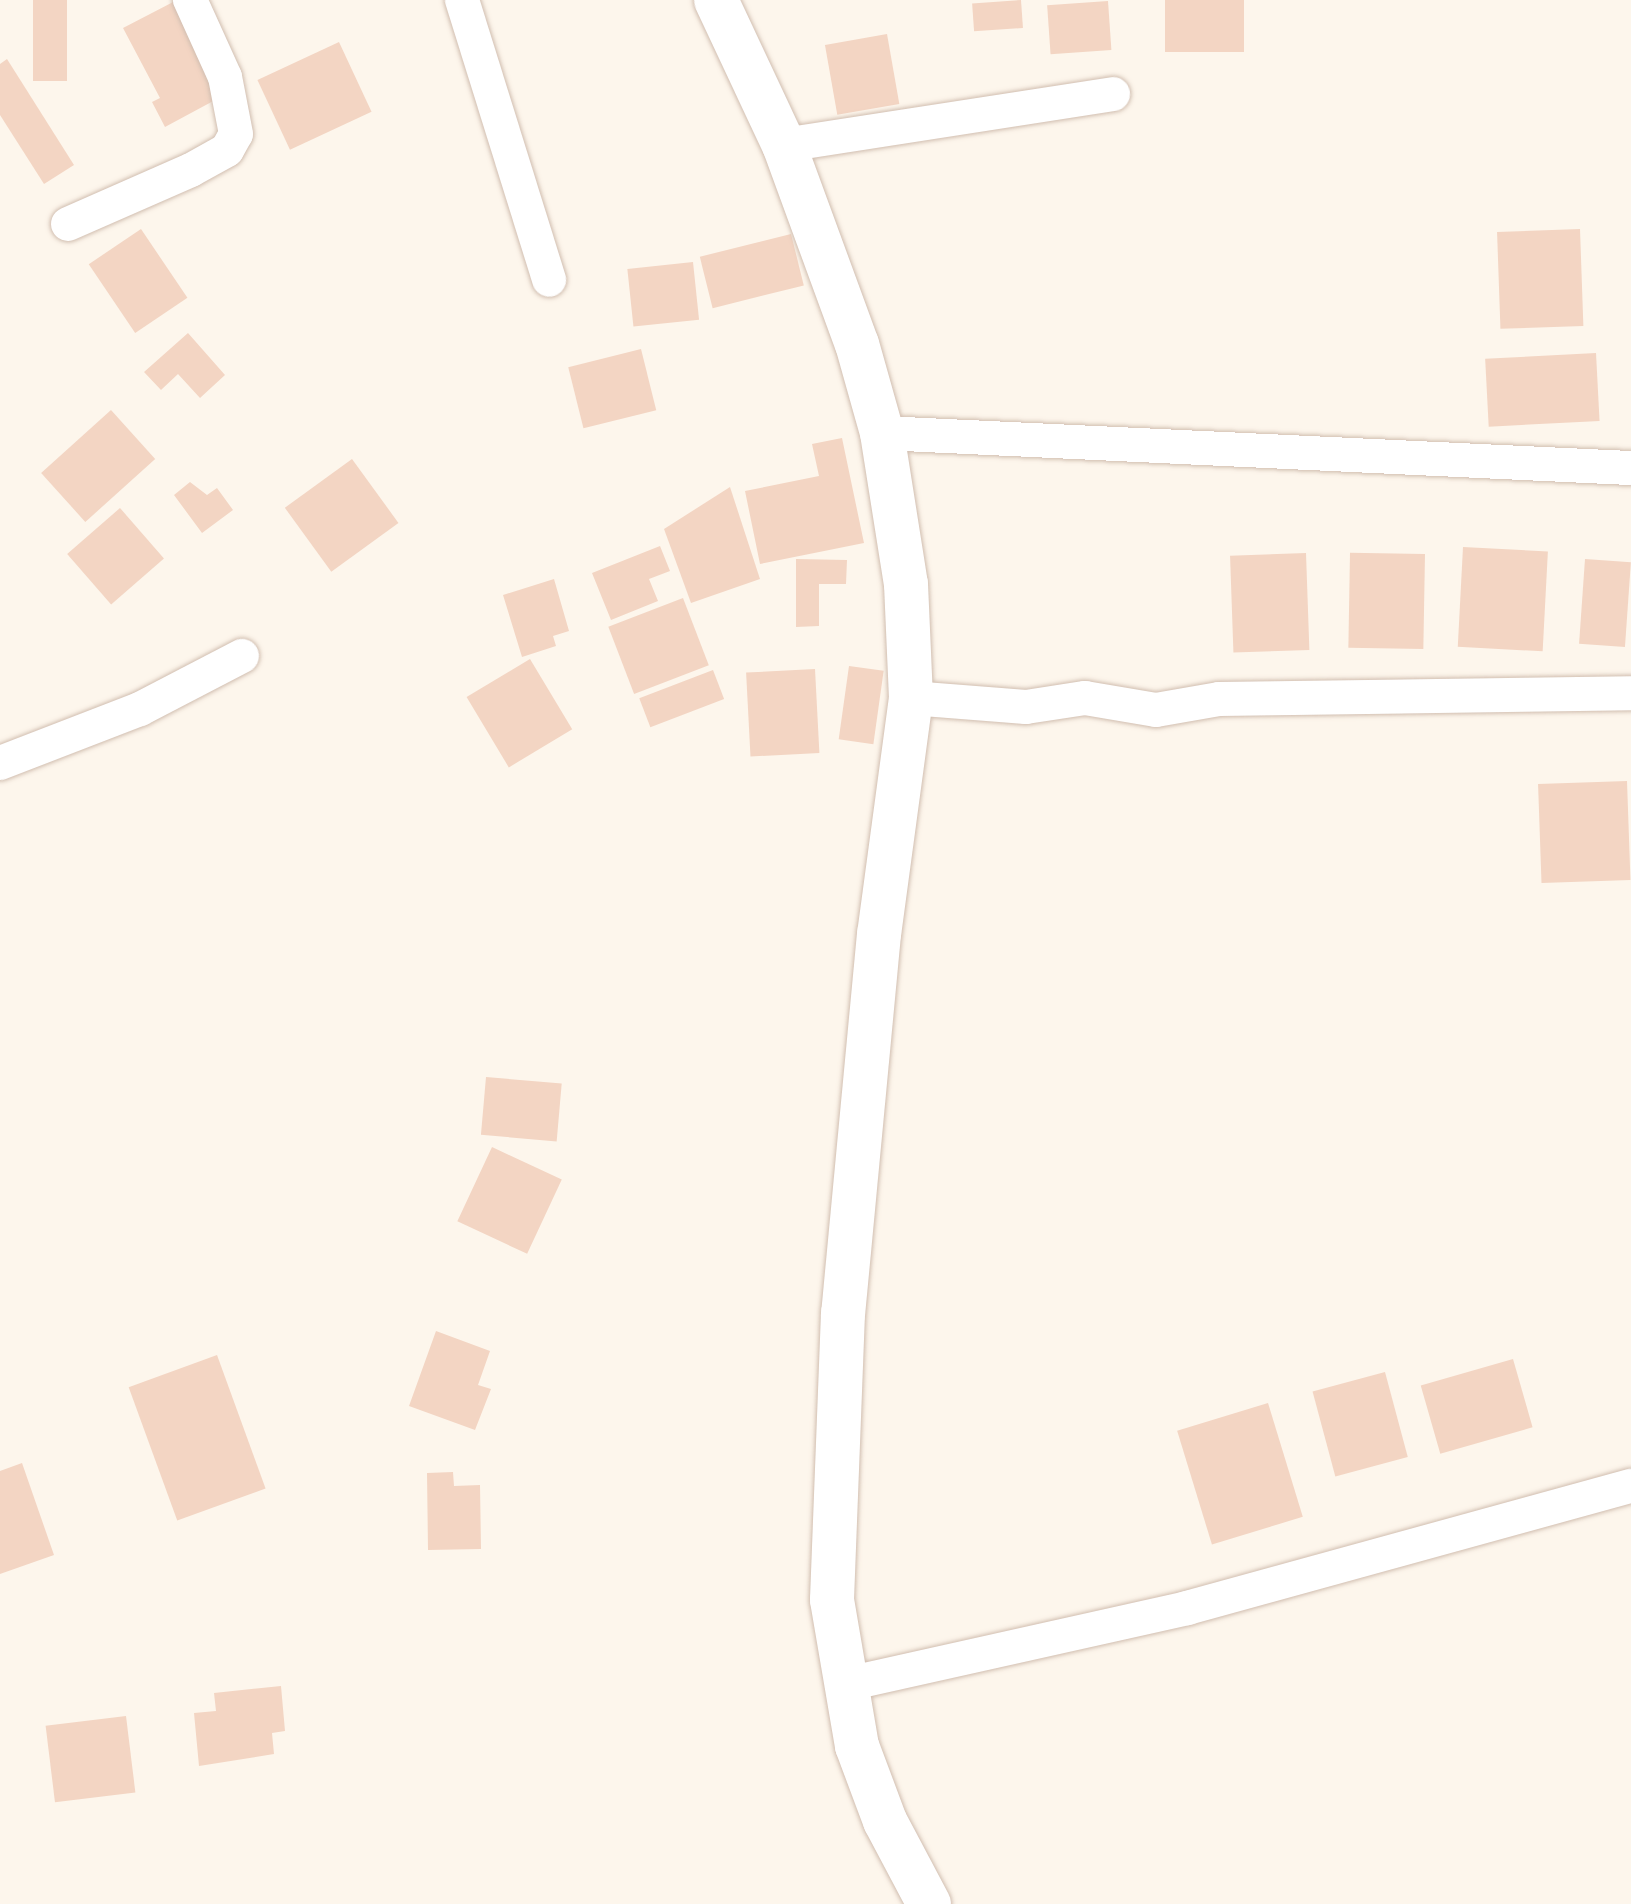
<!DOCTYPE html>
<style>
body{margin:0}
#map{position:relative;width:1631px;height:1904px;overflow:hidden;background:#fdf6ec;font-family:Lato,sans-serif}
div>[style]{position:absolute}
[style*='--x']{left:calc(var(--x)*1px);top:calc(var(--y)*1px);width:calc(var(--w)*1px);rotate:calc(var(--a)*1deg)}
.building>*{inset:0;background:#f3d5c3;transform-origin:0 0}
.roads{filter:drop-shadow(0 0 2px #d1beb0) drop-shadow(0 0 2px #d1beb0)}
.minor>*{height:34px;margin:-17px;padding:0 17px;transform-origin:17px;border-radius:17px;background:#fff}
.tertiary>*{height:44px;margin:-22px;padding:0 22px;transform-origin:22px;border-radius:22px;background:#fff}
span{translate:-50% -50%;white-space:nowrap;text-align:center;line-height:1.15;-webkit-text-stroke:6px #fffaf3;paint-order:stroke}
</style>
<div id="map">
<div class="building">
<div style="left:33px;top:0;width:34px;height:81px"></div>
<div style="clip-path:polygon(177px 0,214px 73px,206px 77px,217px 99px,165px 127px,152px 102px,160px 98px,123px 28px)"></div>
<div style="left:1021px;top:0;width:28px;height:49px;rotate:86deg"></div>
<div style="left:1165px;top:0;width:79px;height:52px"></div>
<div style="left:1108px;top:1px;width:49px;height:61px;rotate:86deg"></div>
<div style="left:887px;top:34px;width:71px;height:63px;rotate:80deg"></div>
<div style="left:339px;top:42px;width:77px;height:90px;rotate:65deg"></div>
<div style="clip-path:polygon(7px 59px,74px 165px,44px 184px,0 115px,0 64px)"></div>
<div style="left:141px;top:229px;width:83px;height:63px;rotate:56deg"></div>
<div style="left:1580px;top:229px;width:97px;height:83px;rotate:88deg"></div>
<div style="left:791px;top:234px;width:53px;height:94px;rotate:76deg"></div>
<div style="left:693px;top:262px;width:58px;height:66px;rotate:84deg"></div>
<div style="clip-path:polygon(188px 333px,225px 375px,200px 398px,178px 374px,161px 390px,144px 372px)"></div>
<div style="left:641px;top:349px;width:63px;height:75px;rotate:76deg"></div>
<div style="left:1596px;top:353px;width:68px;height:111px;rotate:87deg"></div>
<div style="left:111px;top:410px;width:66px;height:94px;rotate:48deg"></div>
<div style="clip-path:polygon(842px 438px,864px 543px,760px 564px,745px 491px,819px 476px,812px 444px)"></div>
<div style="left:352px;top:459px;width:79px;height:83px;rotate:54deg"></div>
<div style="clip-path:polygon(190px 482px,207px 495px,217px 488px,233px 510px,202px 533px,174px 495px)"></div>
<div style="clip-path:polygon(730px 487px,760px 579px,691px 603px,664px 529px)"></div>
<div style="left:120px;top:508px;width:67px;height:70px;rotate:49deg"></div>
<div style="clip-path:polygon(660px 546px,670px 571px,649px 579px,658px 601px,611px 620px,592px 573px)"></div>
<div style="left:1463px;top:547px;width:85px;height:100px;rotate:3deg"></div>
<div style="left:1306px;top:553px;width:97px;height:76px;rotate:88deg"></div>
<div style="left:1425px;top:554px;width:95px;height:75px;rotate:91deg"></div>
<div style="clip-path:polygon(796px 559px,847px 560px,846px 584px,819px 584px,819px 626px,796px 627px)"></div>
<div style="left:1585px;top:559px;width:46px;height:85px;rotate:4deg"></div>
<div style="clip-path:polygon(554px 579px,569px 631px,553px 636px,556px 646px,522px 657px,503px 595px)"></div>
<div style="left:683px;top:598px;width:72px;height:80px;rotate:69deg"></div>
<div style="left:530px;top:659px;width:82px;height:74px;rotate:59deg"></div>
<div style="left:849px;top:666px;width:35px;height:74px;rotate:8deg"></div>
<div style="left:815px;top:669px;width:84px;height:69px;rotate:87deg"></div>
<div style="left:713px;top:670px;width:31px;height:79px;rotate:69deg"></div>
<div style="left:1627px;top:781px;width:99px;height:89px;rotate:88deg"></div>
<div style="left:486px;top:1077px;width:76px;height:58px;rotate:5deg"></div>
<div style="left:492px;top:1147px;width:77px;height:82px;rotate:25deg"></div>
<div style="clip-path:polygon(436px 1331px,490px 1351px,478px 1385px,491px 1389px,475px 1430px,409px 1406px)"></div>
<div style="left:217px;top:1355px;width:142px;height:94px;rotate:70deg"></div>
<div style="left:1513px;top:1359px;width:71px;height:96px;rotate:74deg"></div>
<div style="left:1385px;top:1372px;width:88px;height:75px;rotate:75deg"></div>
<div style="left:1268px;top:1403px;width:119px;height:95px;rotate:73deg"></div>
<div style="clip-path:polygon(22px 1463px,54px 1555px,0 1574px,0 1471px)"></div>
<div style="clip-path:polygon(453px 1472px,454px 1486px,480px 1485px,481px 1549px,428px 1550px,427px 1473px)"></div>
<div style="clip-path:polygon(281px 1686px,285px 1731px,272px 1733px,274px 1754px,199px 1766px,194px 1713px,216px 1711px,214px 1693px)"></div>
<div style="left:126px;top:1716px;width:77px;height:81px;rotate:83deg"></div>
</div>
<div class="roads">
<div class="minor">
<div style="--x:462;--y:0;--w:293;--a:72.7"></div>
<div style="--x:784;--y:145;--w:333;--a:-8.8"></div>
<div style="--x:68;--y:224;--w:134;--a:-23.7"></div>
<div style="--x:191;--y:170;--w:41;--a:-29.1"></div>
<div style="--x:227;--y:150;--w:18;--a:-61"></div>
<div style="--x:236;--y:134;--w:58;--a:-100.9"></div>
<div style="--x:225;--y:77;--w:85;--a:-114.4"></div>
<div style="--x:882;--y:433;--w:750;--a:2.68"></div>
<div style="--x:911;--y:698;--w:115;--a:4.5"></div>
<div style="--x:1026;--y:707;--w:60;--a:-8.7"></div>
<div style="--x:1085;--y:698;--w:72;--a:9.6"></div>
<div style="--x:1156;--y:710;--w:64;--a:-9.9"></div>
<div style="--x:1219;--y:699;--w:412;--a:-0.8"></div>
<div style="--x:0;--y:763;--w:150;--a:-21.1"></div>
<div style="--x:140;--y:709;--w:115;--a:-27.5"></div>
<div style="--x:843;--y:1685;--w:353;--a:-12.6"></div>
<div style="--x:1187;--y:1608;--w:460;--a:-15.4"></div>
</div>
<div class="tertiary">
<div style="--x:716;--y:0;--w:160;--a:64.9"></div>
<div style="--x:784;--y:145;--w:212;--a:69.9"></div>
<div style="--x:857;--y:344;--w:92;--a:74.3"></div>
<div style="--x:882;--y:433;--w:153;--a:81"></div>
<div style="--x:906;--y:584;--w:114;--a:87.5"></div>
<div style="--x:911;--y:698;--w:238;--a:97.7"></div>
<div style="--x:879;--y:934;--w:381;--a:95.4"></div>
<div style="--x:843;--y:1313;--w:287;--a:92.2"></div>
<div style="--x:832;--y:1600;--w:148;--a:80.3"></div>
<div style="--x:857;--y:1746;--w:80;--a:69.5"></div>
<div style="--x:885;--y:1821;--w:94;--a:62.1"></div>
</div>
</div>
</div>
